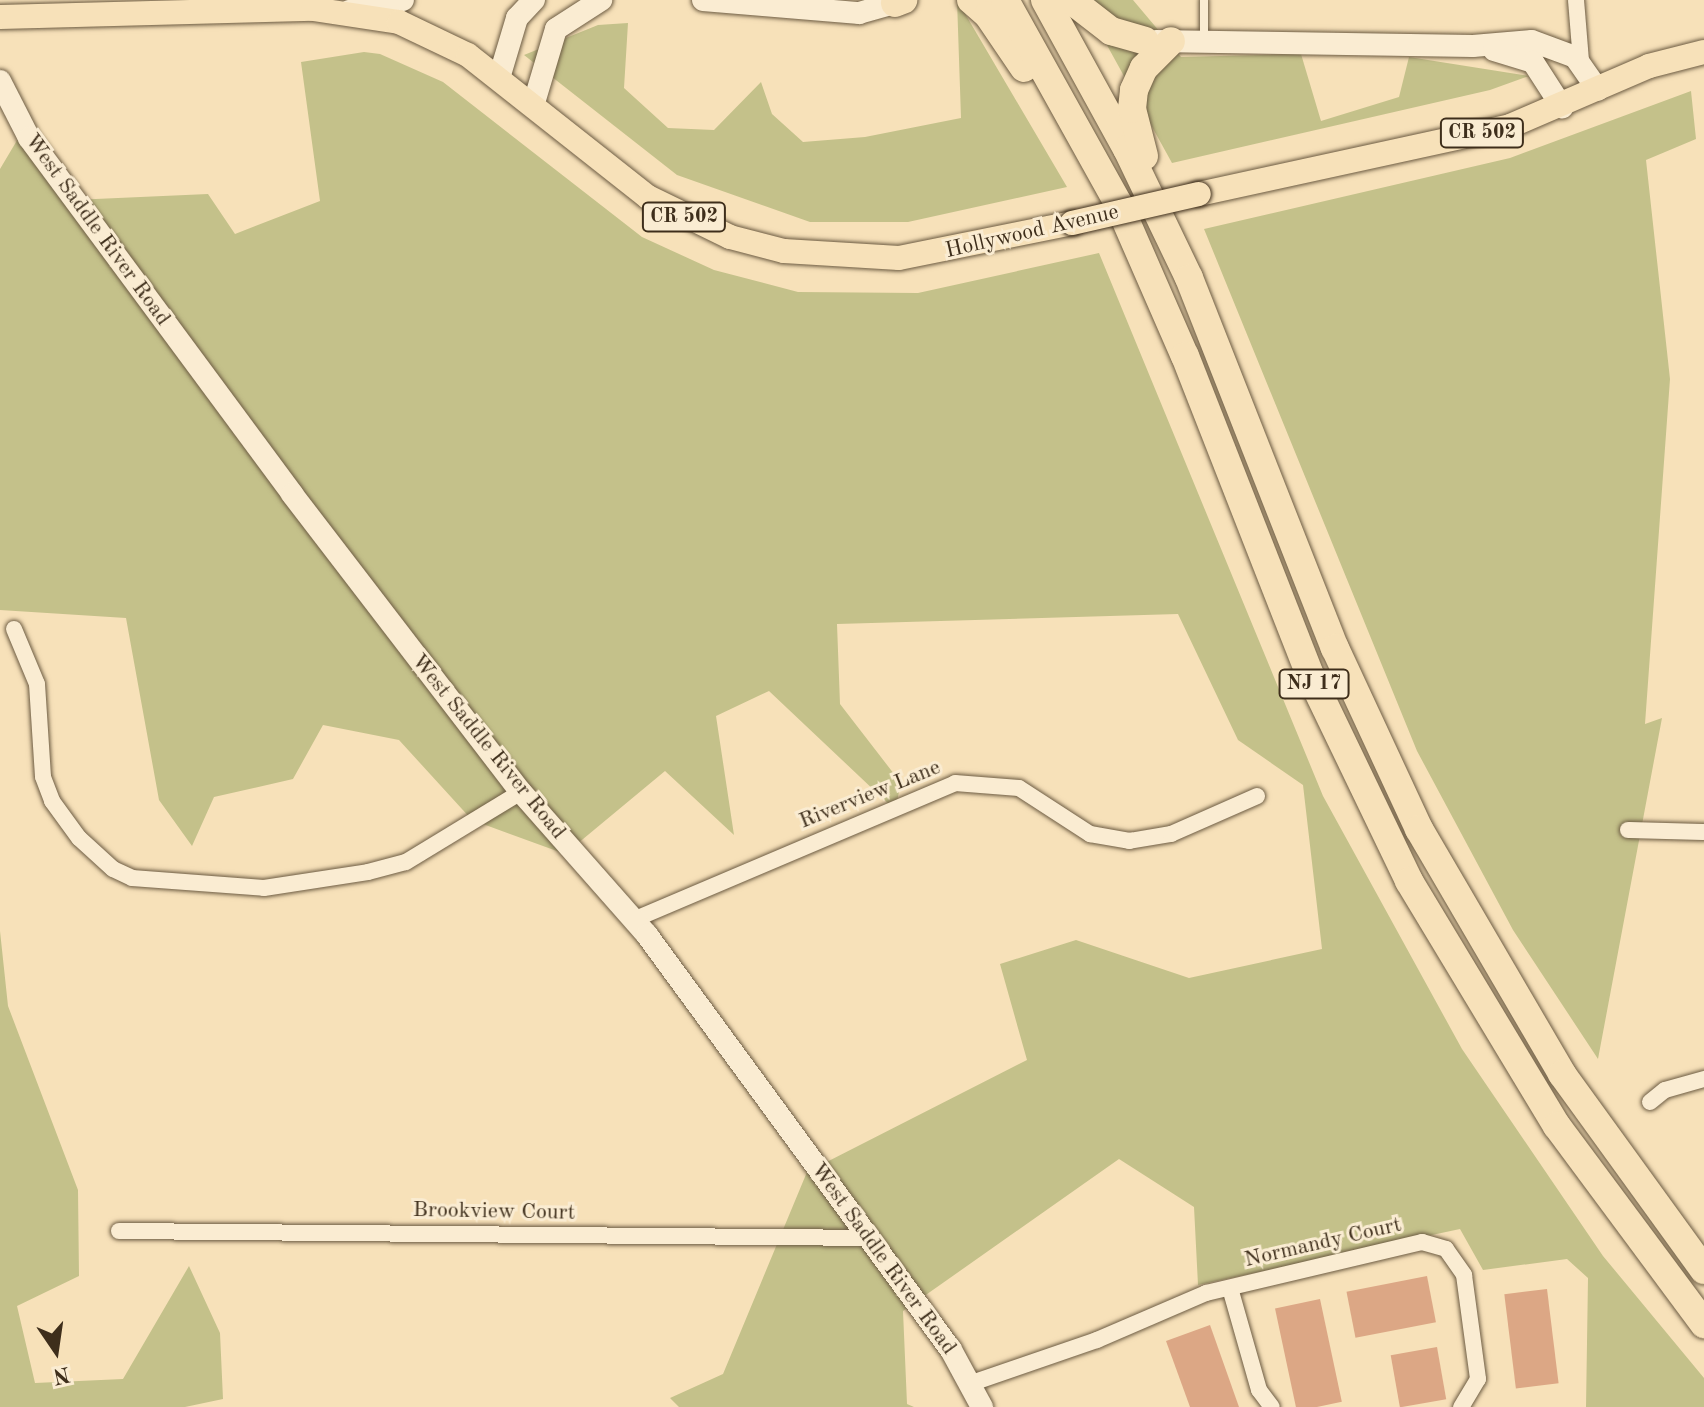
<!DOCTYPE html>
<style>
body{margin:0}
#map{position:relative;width:1704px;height:1407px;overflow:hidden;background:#f7e1b9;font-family:"Old Standard TT",serif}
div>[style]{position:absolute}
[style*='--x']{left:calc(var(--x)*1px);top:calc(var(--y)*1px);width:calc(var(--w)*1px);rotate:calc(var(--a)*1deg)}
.green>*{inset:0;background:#c4c18a}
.building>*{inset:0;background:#dca785;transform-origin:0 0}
.roads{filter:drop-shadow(0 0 2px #6c5b42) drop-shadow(0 0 2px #6c5b42)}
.lane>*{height:8px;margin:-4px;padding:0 4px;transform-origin:4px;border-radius:4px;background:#faecd2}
.street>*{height:16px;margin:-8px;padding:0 8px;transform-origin:8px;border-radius:8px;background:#faecd2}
.secondary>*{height:22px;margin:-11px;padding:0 11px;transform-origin:11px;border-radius:11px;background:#faecd2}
.primary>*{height:24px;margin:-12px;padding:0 12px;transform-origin:12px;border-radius:12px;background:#f7e1b9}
.highway>*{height:28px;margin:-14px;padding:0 14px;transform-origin:14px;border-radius:14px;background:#f7e1b9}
.bridges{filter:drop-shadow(0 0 2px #3e2e1b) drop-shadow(0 0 2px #3e2e1b)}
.primary-bridge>*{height:24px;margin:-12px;padding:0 12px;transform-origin:12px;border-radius:12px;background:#f7e1b9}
span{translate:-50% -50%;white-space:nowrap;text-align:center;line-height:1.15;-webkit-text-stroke:6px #faecd2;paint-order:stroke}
.shield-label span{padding:2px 6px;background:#faecd2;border:2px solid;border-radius:6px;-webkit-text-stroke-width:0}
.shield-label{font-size:20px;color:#3e2e1b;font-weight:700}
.street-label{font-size:22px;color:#3e2e1b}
.north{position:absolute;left:16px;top:1311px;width:80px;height:80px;-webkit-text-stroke:6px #faecd2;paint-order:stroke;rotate:167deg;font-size:22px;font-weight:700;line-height:32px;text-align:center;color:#3e2e1b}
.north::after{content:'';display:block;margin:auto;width:28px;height:36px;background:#3e2e1b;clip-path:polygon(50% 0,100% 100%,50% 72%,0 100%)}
</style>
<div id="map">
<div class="green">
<div style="clip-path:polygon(957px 0,1067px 187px,908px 222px,810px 222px,677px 175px,524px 55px,598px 25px,628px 23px,624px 88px,668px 128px,714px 130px,761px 82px,772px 114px,803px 142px,865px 137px,961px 118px)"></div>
<div style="clip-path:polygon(1082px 0,1133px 0,1181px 57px,1301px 54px,1321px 121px,1399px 97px,1409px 57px,1529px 76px,1490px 90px,1172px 163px)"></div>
<div style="clip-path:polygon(364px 52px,380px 54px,443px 82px,642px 237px,714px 270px,798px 292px,918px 293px,1099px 253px,1323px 796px,1462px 1049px,1603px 1256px,1704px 1378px,1704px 1407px,1586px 1407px,1588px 1278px,1567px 1259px,1483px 1270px,1460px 1229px,1198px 1285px,1194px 1207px,1119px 1159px,903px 1311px,907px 1404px,914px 1407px,679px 1407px,670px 1398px,723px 1374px,807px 1172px,1027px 1060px,1000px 964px,1076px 940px,1189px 978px,1322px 949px,1303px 785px,1238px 740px,1178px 614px,837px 624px,840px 704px,901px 783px,895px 810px,769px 691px,716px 716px,734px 835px,665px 771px,565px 854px,472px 820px,399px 740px,323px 725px,293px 779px,214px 797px,192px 846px,159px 800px,126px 618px,0 610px,0 169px,22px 132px,73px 200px,208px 194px,235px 234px,320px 201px,301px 62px)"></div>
<div style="clip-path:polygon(1691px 91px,1696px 139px,1646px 160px,1670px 379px,1645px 724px,1662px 718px,1598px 1059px,1513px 930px,1417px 751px,1204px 229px,1510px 158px)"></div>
<div style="clip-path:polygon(0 931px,8px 1006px,78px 1190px,79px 1276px,17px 1306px,35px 1383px,123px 1379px,189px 1266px,220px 1333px,223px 1399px,185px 1407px,0 1407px)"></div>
</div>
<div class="building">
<div style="left:1427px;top:1276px;width:47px;height:82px;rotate:79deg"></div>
<div style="left:1547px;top:1289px;width:95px;height:43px;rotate:83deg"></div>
<div style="left:1320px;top:1299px;width:105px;height:46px;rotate:78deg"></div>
<div style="clip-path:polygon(1210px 1325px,1239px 1407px,1190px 1407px,1166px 1341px)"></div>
<div style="left:1437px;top:1347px;width:53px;height:47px;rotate:80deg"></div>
</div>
<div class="roads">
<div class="lane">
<div style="--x:1204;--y:0;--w:40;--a:90"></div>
</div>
<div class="street">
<div style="--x:1576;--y:0;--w:61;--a:85.3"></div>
<div style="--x:14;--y:629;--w:60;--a:67.3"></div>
<div style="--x:37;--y:684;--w:93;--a:86.3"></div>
<div style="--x:43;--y:777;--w:26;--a:69"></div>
<div style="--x:52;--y:801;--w:46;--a:53.9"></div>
<div style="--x:79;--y:838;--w:46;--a:42.4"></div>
<div style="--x:113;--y:869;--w:21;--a:25"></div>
<div style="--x:132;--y:878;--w:132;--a:4.3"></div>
<div style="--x:264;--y:888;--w:105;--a:-8.7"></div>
<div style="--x:368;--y:872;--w:39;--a:-15"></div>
<div style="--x:406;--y:862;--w:135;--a:-31.3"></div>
<div style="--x:1628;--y:830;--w:76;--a:1.5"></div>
<div style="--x:633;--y:920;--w:350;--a:-23"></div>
<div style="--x:955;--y:783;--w:64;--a:4.5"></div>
<div style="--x:1019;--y:788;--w:85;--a:32.9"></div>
<div style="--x:1090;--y:834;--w:40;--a:10"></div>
<div style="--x:1129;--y:841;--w:43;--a:-9.5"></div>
<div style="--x:1171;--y:834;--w:94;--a:-23.8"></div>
<div style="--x:1650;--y:1102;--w:19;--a:-39"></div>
<div style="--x:1665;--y:1090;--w:41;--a:-15.8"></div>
<div style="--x:119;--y:1231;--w:750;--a:0.53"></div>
<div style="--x:1230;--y:1288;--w:106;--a:74.1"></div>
<div style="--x:1259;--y:1390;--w:21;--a:53"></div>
<div style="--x:969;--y:1384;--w:135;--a:-19"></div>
<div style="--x:1097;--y:1340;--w:119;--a:-23.3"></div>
<div style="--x:1206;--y:1293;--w:222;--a:-13.3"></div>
<div style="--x:1422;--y:1242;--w:25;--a:16"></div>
<div style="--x:1446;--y:1249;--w:32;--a:55"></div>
<div style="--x:1464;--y:1275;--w:105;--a:82.3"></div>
<div style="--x:1478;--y:1379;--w:33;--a:121"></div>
</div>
<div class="secondary">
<div style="--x:703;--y:0;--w:157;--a:4.8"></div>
<div style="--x:859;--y:13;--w:37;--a:-16"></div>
<div style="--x:349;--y:11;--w:55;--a:-11.5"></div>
<div style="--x:556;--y:29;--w:54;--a:-32.8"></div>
<div style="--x:1156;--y:41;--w:317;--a:0.9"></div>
<div style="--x:1473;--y:46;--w:59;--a:-4.8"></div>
<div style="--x:1532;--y:41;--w:46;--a:20.4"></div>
<div style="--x:1575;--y:57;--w:40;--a:55.1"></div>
<div style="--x:1494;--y:50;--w:41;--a:17.1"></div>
<div style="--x:1533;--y:62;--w:54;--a:57.2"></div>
<div style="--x:499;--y:78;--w:63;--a:-73.3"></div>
<div style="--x:517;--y:18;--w:25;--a:-47"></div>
<div style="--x:0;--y:81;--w:64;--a:63"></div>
<div style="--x:29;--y:138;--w:443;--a:53.5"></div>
<div style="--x:292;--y:494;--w:376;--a:52.5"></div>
<div style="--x:521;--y:792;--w:191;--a:48.6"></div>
<div style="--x:647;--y:935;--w:514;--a:53.78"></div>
<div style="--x:951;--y:1350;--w:65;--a:61.5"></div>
<div style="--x:533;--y:106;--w:80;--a:-73.4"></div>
</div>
<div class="primary">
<div style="--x:0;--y:17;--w:313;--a:-1.5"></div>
<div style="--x:313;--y:9;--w:87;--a:8.6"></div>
<div style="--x:399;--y:22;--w:76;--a:25.6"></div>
<div style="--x:468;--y:55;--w:229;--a:38.3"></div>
<div style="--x:648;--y:197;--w:91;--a:26"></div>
<div style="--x:730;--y:237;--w:56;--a:14.5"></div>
<div style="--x:784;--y:251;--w:115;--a:3.5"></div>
<div style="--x:899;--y:258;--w:177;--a:-11.4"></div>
<div style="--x:1199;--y:194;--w:318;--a:-12.3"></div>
<div style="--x:1510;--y:126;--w:151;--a:-23.3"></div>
<div style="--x:1649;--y:66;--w:57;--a:-14.3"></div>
</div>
<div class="highway">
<div style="--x:971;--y:0;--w:23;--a:41"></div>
<div style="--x:988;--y:15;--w:64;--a:55.8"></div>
<div style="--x:1005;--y:0;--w:232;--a:60.9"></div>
<div style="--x:1118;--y:203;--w:167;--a:66.4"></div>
<div style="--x:1185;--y:356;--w:343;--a:68.6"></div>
<div style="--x:1310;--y:675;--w:229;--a:64.3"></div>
<div style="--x:1409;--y:881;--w:286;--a:58.9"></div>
<div style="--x:1557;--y:1126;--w:247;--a:53.4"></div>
<div style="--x:1045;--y:0;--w:170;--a:61.2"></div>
<div style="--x:1127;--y:149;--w:143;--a:64.3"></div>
<div style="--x:1189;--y:278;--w:398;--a:68.5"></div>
<div style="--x:1335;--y:648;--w:200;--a:65.1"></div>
<div style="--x:1419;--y:829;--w:284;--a:59.7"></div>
<div style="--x:1562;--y:1074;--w:242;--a:54.1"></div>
<div style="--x:1071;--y:0;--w:51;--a:37.8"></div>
<div style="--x:1111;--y:31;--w:35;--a:16"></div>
<div style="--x:895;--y:3;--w:9;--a:-21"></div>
<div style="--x:1144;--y:156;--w:49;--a:-104.3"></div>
<div style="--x:1132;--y:109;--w:19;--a:-84"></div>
<div style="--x:1134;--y:90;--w:24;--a:-66"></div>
<div style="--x:1144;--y:68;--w:38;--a:-45"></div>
</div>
</div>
<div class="bridges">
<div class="primary-bridge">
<div style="--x:1072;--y:223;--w:130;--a:-12.9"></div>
</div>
</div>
<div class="shield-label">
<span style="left:1482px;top:133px">CR 502</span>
<span style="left:684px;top:217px">CR 502</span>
<span style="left:1314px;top:684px">NJ 17</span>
</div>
<div class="street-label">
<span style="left:97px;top:230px;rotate:54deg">West Saddle River Road</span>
<span style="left:1032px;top:232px;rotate:-13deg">Hollywood Avenue</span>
<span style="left:488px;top:747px;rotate:51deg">West Saddle River Road</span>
<span style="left:870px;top:795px;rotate:-22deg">Riverview Lane</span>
<span style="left:494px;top:1212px;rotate:1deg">Brookview Court</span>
<span style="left:1323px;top:1243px;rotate:-13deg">Normandy Court</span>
<span style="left:883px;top:1259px;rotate:54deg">West Saddle River Road</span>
</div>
<div class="north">N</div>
</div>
